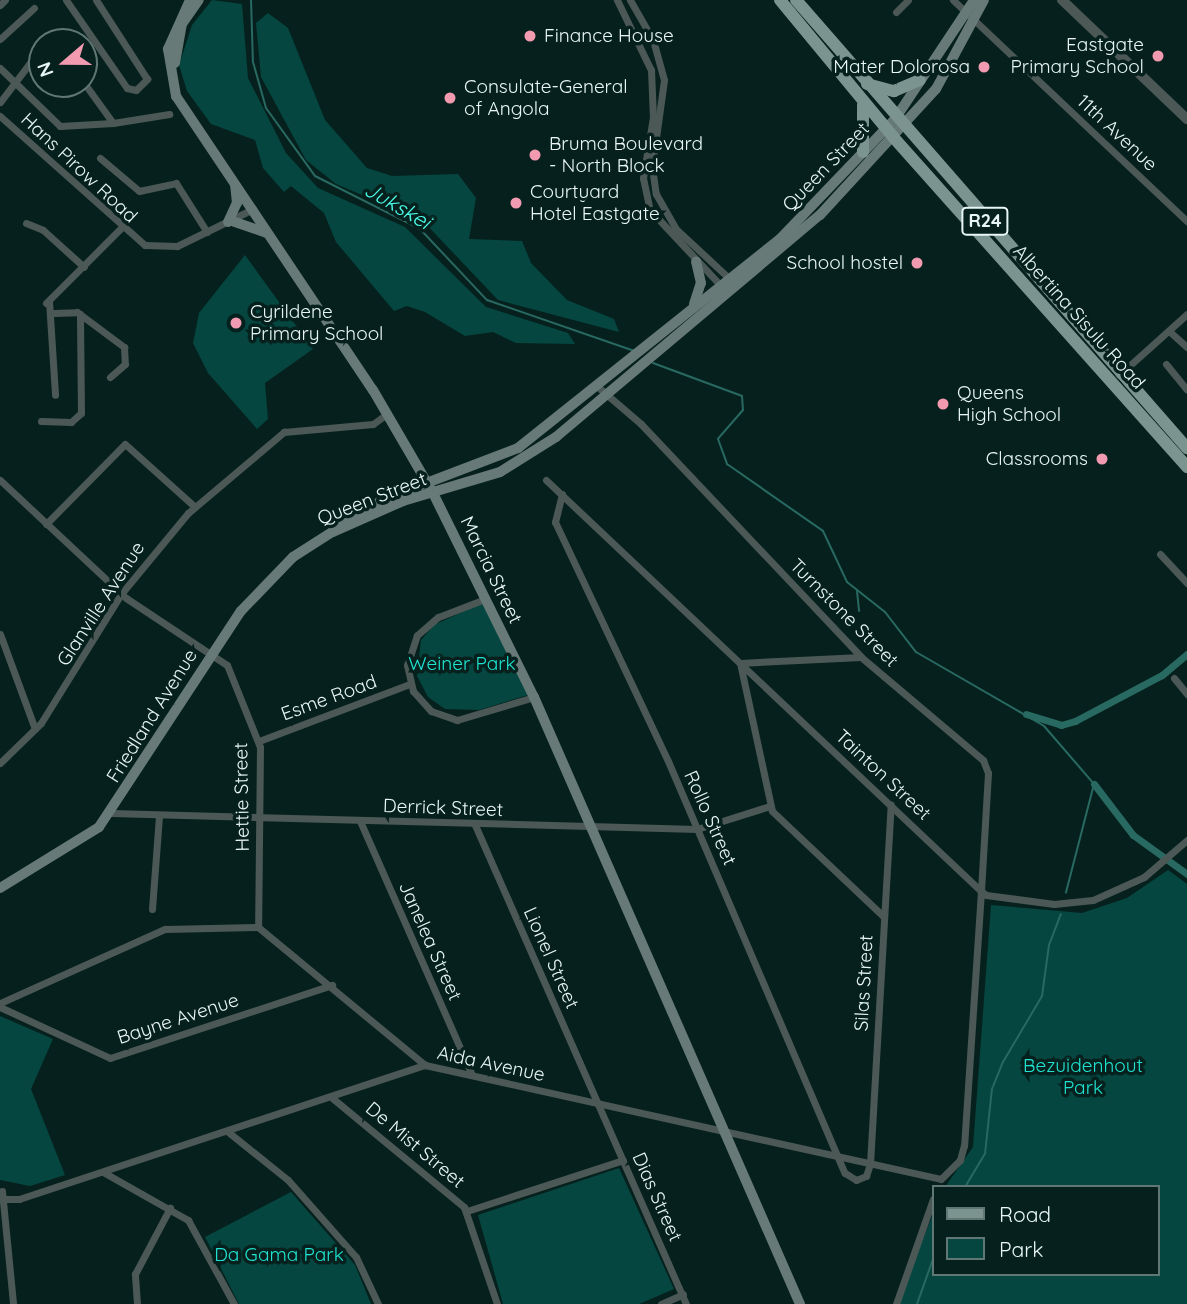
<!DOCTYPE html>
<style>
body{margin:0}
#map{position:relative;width:1187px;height:1304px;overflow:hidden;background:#06211d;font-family:Quicksand,sans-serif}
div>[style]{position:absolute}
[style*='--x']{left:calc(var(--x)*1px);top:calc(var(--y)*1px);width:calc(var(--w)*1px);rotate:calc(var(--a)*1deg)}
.green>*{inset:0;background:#054640}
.stream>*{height:2px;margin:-1px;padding:0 1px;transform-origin:1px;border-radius:1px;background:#286961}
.canal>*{height:7px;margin:-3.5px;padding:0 3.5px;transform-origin:3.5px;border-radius:3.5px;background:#286961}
.minor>*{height:7px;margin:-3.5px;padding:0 3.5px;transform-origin:3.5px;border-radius:3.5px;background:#4c5856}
.tertiary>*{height:10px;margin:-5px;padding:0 5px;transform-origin:5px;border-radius:5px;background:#4c5856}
.secondary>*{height:10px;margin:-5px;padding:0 5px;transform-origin:5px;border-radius:5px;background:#677a77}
.primary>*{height:12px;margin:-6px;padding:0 6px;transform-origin:6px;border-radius:6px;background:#7c9490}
.dots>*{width:19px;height:19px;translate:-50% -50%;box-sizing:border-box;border:4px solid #06211d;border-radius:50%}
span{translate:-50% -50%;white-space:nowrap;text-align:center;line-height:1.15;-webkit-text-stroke:7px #06211d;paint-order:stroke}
.shield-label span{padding:2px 5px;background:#06211d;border:2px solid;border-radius:5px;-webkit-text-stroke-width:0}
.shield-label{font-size:18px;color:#e8f7f5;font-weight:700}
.poi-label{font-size:19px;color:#e8f7f5}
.left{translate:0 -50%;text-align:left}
.right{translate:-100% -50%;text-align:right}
.street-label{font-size:19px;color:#e8f7f5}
.park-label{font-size:19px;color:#20e4d1}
.water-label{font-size:21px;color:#4bfce9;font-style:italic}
.legend{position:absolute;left:932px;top:1185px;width:228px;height:91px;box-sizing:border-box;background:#06211d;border:2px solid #607773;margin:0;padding:9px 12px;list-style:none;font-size:21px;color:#e8f7f5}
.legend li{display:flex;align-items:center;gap:14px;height:35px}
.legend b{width:35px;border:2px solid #607773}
.north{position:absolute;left:28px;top:28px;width:70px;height:70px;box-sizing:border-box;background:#06211d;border:2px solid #607773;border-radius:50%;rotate:250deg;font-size:19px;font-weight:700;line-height:28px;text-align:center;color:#e8f7f5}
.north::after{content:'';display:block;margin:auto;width:24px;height:32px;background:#f29aaf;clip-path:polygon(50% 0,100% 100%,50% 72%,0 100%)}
</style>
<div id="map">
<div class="green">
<div style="clip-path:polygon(212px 0,242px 4px,248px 78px,286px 153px,318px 188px,405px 227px,486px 307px,568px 333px,575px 344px,516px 343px,493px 332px,465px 336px,425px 312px,407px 306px,394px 311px,336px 242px,324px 213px,291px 186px,284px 192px,263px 168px,255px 140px,211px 124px,187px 91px,179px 65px,192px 25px)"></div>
<div style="clip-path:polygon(268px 13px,288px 28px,325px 120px,367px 168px,392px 176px,458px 174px,476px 198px,469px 239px,522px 241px,531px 263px,567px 300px,614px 319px,619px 332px,498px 300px,423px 221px,336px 184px,306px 160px,261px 77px,256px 23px)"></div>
<div style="clip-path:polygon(245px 255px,313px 349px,265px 383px,268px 419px,257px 429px,208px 373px,193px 343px,199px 313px)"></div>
<div style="clip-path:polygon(484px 602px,528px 695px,479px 710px,445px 709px,428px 697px,417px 676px,421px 640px,434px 625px)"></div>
<div style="clip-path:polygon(1168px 870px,1187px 884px,1187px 1304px,897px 1304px,933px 1214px,933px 1274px,1157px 1274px,1157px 1187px,945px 1187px,973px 1147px,991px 905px,1082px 913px,1127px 898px)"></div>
<div style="clip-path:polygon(0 1016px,53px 1039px,31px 1089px,65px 1175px,30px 1186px,0 1180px)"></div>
<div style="clip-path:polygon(619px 1168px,674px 1289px,639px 1304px,503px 1304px,478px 1215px)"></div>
<div style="clip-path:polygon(291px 1192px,355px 1265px,371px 1304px,239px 1304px,205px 1237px)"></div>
</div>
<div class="stream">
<div style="--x:251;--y:0;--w:62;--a:88.2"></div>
<div style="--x:253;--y:62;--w:48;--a:74.2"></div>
<div style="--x:266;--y:108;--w:84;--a:54.2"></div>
<div style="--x:315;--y:176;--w:118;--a:26.8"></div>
<div style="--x:420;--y:229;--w:98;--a:46.7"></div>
<div style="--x:487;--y:300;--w:156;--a:19.1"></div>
<div style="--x:653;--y:363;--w:95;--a:20.3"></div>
<div style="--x:742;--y:396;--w:14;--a:86"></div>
<div style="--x:743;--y:410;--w:38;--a:131"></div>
<div style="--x:718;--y:439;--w:27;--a:70"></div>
<div style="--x:727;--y:464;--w:117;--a:34.9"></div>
<div style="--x:823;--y:531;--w:56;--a:64.8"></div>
<div style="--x:847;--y:582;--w:48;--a:38.3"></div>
<div style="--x:885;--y:612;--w:51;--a:52.2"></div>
<div style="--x:916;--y:652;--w:148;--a:30"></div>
<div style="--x:1044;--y:726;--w:77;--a:49.2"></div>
<div style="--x:1094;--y:784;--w:112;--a:104.5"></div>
<div style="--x:857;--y:591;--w:20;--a:84"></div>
<div style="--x:965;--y:1187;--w:39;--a:-59"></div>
<div style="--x:985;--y:1154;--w:65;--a:-83.9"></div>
<div style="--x:992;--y:1089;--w:29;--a:-68"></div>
<div style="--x:1003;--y:1062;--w:77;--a:-59.4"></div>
<div style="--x:1042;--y:996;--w:51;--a:-82.2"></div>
<div style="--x:1049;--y:945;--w:33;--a:-69"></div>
<div style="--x:917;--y:1304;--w:48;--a:-70.4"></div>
</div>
<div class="canal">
<div style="--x:1026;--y:714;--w:37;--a:17"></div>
<div style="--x:1061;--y:725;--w:15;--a:-16"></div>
<div style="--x:1075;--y:721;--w:98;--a:-27.9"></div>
<div style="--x:1162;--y:675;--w:33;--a:-40"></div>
<div style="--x:1094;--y:784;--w:64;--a:52.6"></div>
<div style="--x:1133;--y:835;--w:67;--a:35.8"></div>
</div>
<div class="minor">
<div style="--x:66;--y:0;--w:107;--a:55.3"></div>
<div style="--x:127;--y:88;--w:9;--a:13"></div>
<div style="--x:136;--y:90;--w:16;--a:-45"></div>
<div style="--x:147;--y:79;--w:94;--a:-122.8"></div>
<div style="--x:617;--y:0;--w:78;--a:64.1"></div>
<div style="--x:651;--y:70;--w:47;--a:87.6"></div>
<div style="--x:653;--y:117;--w:62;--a:99.3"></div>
<div style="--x:643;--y:178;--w:33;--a:78"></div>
<div style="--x:650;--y:210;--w:107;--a:46.9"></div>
<div style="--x:630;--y:0;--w:46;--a:60.1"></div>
<div style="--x:653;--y:40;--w:41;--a:74.6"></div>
<div style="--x:664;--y:80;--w:88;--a:97.9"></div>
<div style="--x:652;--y:167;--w:27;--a:82"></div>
<div style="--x:656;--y:194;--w:40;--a:60.3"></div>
<div style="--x:676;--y:229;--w:76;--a:42.9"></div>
<div style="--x:953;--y:0;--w:322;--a:43.4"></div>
<div style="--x:0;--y:5;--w:7;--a:-45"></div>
<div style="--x:896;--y:12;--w:17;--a:-45"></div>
<div style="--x:0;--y:39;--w:46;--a:-42.4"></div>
<div style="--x:0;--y:68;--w:83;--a:44"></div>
<div style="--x:60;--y:126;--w:53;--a:-3.2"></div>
<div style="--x:113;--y:123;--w:49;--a:-125.9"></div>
<div style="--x:0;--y:102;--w:69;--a:-52.6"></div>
<div style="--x:0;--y:116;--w:194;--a:41.7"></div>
<div style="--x:145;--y:245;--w:32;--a:2"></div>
<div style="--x:177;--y:246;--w:85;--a:-26"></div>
<div style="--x:113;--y:123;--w:57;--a:-9.1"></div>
<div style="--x:100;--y:158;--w:51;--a:40.2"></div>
<div style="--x:139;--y:191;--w:38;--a:-12"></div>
<div style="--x:176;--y:183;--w:58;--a:57.7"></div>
<div style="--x:26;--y:223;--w:18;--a:22"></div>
<div style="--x:43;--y:230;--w:55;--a:42.1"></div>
<div style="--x:49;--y:301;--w:94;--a:86.3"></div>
<div style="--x:46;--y:303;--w:105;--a:-45"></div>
<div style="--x:54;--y:313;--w:23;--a:-2"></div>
<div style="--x:77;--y:312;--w:59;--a:36.7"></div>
<div style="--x:124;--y:347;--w:17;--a:87"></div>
<div style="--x:125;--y:364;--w:20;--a:139"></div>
<div style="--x:1169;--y:331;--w:24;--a:42"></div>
<div style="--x:1166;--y:364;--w:33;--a:51"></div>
<div style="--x:1119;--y:375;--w:91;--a:-41.9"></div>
<div style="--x:598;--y:387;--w:57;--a:40.7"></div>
<div style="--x:641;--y:424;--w:320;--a:46.6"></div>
<div style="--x:861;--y:657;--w:160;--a:40.2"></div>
<div style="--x:983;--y:760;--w:14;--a:69"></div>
<div style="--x:988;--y:773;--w:118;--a:93.4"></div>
<div style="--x:981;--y:891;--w:6;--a:39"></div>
<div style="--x:986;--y:895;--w:69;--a:7.5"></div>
<div style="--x:1054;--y:904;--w:39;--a:-6"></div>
<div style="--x:1093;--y:900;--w:56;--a:-24.3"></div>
<div style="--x:1144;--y:877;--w:57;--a:-40.7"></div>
<div style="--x:41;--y:421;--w:30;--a:2"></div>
<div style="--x:71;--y:422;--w:13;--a:-42"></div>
<div style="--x:81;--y:413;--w:99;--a:-90.6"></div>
<div style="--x:0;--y:480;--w:173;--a:43.1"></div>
<div style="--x:126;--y:598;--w:121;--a:33.6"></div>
<div style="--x:227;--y:665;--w:88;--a:68.1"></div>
<div style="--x:260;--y:747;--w:180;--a:90.6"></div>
<div style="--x:546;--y:480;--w:598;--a:43.38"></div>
<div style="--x:981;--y:891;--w:255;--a:93.8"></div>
<div style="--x:964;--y:1145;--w:16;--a:105"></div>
<div style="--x:960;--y:1160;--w:27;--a:135"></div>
<div style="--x:562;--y:494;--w:29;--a:104"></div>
<div style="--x:555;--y:522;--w:264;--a:64.7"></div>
<div style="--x:668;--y:761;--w:448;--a:66.8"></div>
<div style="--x:845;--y:1173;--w:13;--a:32"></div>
<div style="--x:856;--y:1180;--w:11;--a:-22"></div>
<div style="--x:866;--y:1176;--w:13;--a:-72"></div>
<div style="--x:870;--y:1164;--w:360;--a:-86.7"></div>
<div style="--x:46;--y:524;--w:112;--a:-45.4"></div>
<div style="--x:125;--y:444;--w:94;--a:42"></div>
<div style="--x:1160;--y:554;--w:40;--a:47"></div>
<div style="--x:485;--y:599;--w:50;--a:159"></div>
<div style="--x:438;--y:617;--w:28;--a:139"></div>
<div style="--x:417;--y:635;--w:32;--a:108"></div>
<div style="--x:407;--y:665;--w:27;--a:77"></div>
<div style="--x:413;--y:691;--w:27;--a:48"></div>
<div style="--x:431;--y:711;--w:28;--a:19"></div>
<div style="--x:457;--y:720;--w:80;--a:-16.6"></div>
<div style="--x:0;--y:634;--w:101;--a:69.8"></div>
<div style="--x:861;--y:657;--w:121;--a:177.2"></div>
<div style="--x:740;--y:663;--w:151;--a:77.8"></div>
<div style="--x:772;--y:811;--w:153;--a:43.4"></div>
<div style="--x:1174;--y:678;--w:21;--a:51"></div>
<div style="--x:259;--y:741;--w:161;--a:-20.7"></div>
<div style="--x:0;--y:763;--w:57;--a:-44.3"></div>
<div style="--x:41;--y:723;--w:152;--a:-58.2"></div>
<div style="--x:121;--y:594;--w:105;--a:-50.4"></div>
<div style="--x:188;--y:513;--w:126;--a:-40.2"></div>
<div style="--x:284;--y:432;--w:89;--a:-5.1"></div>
<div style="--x:373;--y:424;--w:17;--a:-36"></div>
<div style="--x:111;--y:813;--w:586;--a:1.56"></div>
<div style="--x:697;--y:829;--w:77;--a:-17.5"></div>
<div style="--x:360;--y:821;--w:275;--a:66.2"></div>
<div style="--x:475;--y:825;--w:523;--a:66.23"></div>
<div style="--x:152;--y:909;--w:93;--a:-85.7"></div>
<div style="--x:258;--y:927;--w:217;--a:39.6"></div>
<div style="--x:0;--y:1003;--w:181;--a:-24.2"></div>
<div style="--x:165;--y:929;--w:93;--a:-1.2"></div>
<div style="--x:0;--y:1007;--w:121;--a:24.9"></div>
<div style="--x:110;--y:1058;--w:234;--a:-18.2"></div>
<div style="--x:331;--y:1097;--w:173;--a:39.6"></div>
<div style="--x:464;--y:1207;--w:102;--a:71.2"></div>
<div style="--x:227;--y:1131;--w:78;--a:38.8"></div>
<div style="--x:288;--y:1180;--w:103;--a:48.6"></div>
<div style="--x:356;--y:1257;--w:52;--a:64.9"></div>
<div style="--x:103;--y:1172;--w:98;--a:29.5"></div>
<div style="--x:188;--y:1220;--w:96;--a:61.3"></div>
<div style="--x:2;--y:1191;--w:114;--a:84.4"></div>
<div style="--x:0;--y:1199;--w:19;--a:0"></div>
<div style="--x:19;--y:1199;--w:428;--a:-18.3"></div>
<div style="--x:425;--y:1065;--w:528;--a:12.46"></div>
<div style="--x:467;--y:1211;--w:164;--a:-18.1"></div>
<div style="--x:137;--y:1304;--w:30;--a:-94"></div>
<div style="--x:135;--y:1274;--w:75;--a:-62.1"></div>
<div style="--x:661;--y:1304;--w:24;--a:-24"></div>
<div style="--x:896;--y:1304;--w:111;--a:-70.6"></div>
</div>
<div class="tertiary">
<div style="--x:1062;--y:0;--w:173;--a:43.6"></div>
</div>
<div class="secondary">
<div style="--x:190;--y:0;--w:54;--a:114.2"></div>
<div style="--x:168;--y:49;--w:48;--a:80.3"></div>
<div style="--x:176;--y:96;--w:354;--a:56.2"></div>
<div style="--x:373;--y:390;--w:119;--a:59.8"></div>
<div style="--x:433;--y:493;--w:228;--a:63.7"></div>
<div style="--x:534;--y:697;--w:663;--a:66.34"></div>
<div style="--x:175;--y:63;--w:40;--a:-80"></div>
<div style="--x:182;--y:24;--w:29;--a:-55"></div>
<div style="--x:232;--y:221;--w:36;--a:19"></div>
<div style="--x:228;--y:222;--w:21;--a:-65"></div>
<div style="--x:237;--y:203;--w:18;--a:-96"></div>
<div style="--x:694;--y:304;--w:22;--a:-72"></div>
<div style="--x:701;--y:283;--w:22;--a:-103"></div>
<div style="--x:333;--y:532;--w:77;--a:-23.9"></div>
<div style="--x:403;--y:501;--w:101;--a:-16.6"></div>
<div style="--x:500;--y:472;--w:66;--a:-32"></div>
<div style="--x:556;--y:437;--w:345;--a:-40.1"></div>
<div style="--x:820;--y:215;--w:171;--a:-47.4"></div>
<div style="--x:936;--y:89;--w:101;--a:-61.7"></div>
<div style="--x:0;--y:888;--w:116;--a:-31.6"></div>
<div style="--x:99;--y:827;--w:258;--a:-56.7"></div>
<div style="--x:241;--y:611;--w:75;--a:-46.1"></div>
<div style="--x:293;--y:557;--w:106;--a:-32.6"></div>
<div style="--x:382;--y:500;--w:146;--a:-20.9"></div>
<div style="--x:518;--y:448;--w:334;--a:-38.6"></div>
<div style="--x:779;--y:240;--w:168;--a:-46.2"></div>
<div style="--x:895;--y:119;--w:143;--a:-56.4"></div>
</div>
<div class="primary">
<div style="--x:780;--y:0;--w:179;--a:50.4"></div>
<div style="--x:894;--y:138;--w:441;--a:48.3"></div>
<div style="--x:796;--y:0;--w:595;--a:48.89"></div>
<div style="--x:867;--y:84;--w:28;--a:15"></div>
<div style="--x:894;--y:91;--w:28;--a:-23"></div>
<div style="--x:863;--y:105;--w:47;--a:90"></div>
</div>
<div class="dots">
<div style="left:530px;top:36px;background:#f29aaf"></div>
<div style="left:1158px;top:56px;background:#f29aaf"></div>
<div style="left:984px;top:67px;background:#f29aaf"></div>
<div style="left:450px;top:98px;background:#f29aaf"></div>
<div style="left:535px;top:155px;background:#f29aaf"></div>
<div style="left:516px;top:203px;background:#f29aaf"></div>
<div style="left:917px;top:263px;background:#f29aaf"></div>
<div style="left:236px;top:323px;background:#f29aaf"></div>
<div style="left:943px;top:404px;background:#f29aaf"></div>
<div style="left:1102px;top:459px;background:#f29aaf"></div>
</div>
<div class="shield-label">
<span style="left:985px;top:221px">R24</span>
</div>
<div class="poi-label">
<span class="left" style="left:544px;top:36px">Finance House</span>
<span class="right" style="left:1144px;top:56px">Eastgate<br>Primary School</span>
<span class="right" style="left:970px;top:67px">Mater Dolorosa</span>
<span class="left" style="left:464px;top:98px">Consulate-General<br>of Angola</span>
<span class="left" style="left:549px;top:155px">Bruma Boulevard<br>- North Block</span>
<span class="left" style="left:530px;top:203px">Courtyard<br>Hotel Eastgate</span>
<span class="right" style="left:903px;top:263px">School hostel</span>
<span class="left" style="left:250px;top:323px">Cyrildene<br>Primary School</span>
<span class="left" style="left:957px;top:404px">Queens<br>High School</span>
<span class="right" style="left:1088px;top:459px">Classrooms</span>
</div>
<div class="street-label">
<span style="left:1117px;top:133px;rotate:43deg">11th Avenue</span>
<span style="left:826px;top:167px;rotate:-46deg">Queen Street</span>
<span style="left:79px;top:168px;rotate:43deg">Hans Pirow Road</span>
<span style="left:1079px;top:317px;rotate:48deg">Albertina Sisulu Road</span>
<span style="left:372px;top:499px;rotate:-21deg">Queen Street</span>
<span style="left:491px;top:570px;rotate:64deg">Marcia Street</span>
<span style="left:101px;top:604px;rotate:-57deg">Glanville Avenue</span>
<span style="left:844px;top:613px;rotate:45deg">Turnstone Street</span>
<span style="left:329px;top:698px;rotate:-20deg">Esme Road</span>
<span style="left:152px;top:716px;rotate:-58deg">Friedland Avenue</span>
<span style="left:883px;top:775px;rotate:43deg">Tainton Street</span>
<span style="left:242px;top:797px;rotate:-91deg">Hettie Street</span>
<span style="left:443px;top:808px;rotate:2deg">Derrick Street</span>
<span style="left:710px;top:818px;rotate:66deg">Rollo Street</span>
<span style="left:430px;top:941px;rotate:66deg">Janelea Street</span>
<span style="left:551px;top:958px;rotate:66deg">Lionel Street</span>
<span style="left:864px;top:983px;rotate:-87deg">Silas Street</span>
<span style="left:178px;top:1019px;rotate:-18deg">Bayne Avenue</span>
<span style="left:491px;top:1064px;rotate:12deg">Aida Avenue</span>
<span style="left:415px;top:1145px;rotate:40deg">De Mist Street</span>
<span style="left:657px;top:1197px;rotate:66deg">Dias Street</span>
</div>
<div class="park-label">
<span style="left:462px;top:664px">Weiner Park</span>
<span style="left:1083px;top:1077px">Bezuidenhout<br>Park</span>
<span style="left:279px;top:1255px">Da Gama Park</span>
</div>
<div class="water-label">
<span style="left:398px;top:205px;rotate:30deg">Jukskei</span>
</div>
<ul class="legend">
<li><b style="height:9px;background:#7c9490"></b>Road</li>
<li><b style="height:19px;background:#054640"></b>Park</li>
</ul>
<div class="north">N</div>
</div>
